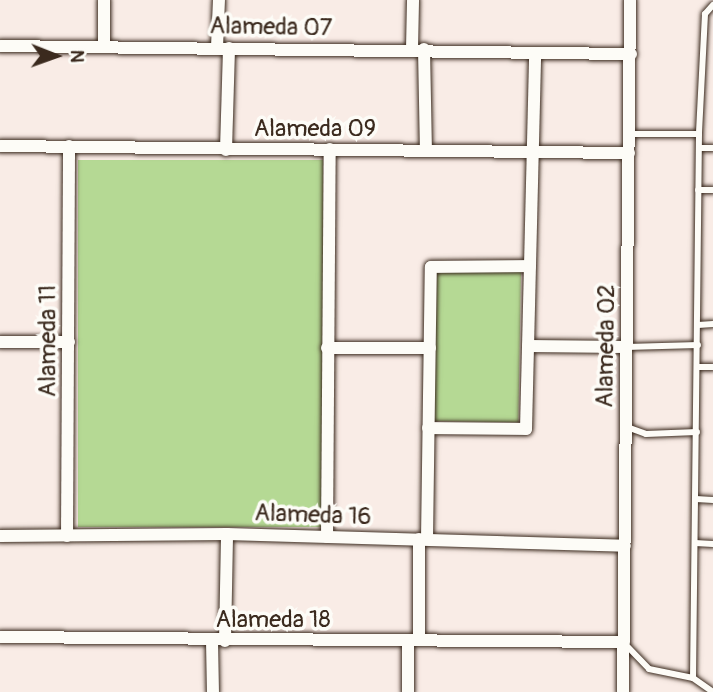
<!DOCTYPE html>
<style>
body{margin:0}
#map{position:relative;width:713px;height:692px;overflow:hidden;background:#f9ece6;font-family:Pangolin,sans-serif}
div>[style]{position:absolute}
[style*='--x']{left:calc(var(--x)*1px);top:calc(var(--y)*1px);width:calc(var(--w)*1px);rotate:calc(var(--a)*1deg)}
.green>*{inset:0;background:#b5d994;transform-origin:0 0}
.roads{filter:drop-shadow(0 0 2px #3b2a1e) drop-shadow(0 0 2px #3b2a1e)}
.service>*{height:6px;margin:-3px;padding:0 3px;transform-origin:3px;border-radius:3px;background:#fdfcf7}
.minor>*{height:12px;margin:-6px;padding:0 6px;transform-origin:6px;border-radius:6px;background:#fdfcf7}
span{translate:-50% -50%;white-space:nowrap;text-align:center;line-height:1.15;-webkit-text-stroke:7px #fdfcf7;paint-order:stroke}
.street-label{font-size:24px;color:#3b2a1e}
.north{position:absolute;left:21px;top:21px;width:70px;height:70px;-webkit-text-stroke:5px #fdfcf7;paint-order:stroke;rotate:91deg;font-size:19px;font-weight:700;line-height:28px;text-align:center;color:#3b2a1e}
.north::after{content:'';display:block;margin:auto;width:24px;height:32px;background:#3b2a1e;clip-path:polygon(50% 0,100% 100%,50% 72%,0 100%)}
</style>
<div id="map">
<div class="green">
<div style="left:78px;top:160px;width:245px;height:367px"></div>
<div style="left:437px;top:270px;width:84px;height:151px;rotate:1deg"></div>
</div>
<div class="roads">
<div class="service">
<div style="--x:713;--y:5;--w:12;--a:132"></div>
<div style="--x:705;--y:14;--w:120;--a:92.9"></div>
<div style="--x:699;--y:134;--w:544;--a:90.63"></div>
<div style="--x:693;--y:678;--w:24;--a:35"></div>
<div style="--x:630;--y:134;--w:69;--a:0"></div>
<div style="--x:699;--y:148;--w:14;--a:0"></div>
<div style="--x:698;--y:190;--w:15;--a:0"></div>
<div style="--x:698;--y:325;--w:15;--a:-4"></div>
<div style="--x:626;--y:347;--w:72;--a:-1.6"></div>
<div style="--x:698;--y:367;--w:15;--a:0"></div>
<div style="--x:627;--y:427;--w:20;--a:20"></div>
<div style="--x:646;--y:434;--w:51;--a:-2.2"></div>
<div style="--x:696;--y:499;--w:17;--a:3"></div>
<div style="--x:695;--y:543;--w:18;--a:3"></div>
<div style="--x:626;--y:645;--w:33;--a:46"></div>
<div style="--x:649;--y:669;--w:45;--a:11.6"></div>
</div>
<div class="minor">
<div style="--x:0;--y:46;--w:631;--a:0.73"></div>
<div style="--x:104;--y:46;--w:46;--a:-90"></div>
<div style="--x:217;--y:47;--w:47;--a:-87.6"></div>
<div style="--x:412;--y:49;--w:49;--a:-88.8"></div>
<div style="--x:424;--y:49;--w:102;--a:88.9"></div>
<div style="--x:0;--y:146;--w:629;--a:0.64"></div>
<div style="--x:226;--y:150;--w:102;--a:-88.3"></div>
<div style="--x:0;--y:342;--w:69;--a:0"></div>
<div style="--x:528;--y:346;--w:98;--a:0.6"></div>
<div style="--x:327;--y:348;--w:103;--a:0"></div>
<div style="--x:428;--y:428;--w:98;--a:0.6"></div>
<div style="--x:526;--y:429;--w:376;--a:-88.6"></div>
<div style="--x:0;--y:536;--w:227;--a:-0.5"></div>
<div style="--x:227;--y:534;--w:398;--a:1.7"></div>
<div style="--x:67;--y:536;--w:390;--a:-89.7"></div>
<div style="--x:327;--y:537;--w:388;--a:-89.6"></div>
<div style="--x:419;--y:539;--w:101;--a:90"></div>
<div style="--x:427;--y:539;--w:272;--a:-89.2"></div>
<div style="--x:431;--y:267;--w:99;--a:-0.6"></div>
<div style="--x:0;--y:637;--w:624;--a:0.46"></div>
<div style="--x:212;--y:641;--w:51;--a:88.9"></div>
<div style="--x:225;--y:641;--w:107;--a:-88.9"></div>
<div style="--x:408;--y:692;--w:52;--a:-90"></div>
<div style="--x:623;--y:692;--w:692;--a:-89.42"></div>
</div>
</div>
<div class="street-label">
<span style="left:271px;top:27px;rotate:1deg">Alameda 07</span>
<span style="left:315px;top:129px">Alameda 09</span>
<span style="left:48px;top:341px;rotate:-90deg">Alameda 11</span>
<span style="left:606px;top:346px;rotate:-89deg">Alameda 02</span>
<span style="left:313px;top:515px;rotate:2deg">Alameda 16</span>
<span style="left:273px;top:620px">Alameda 18</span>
</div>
<div class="north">N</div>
</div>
